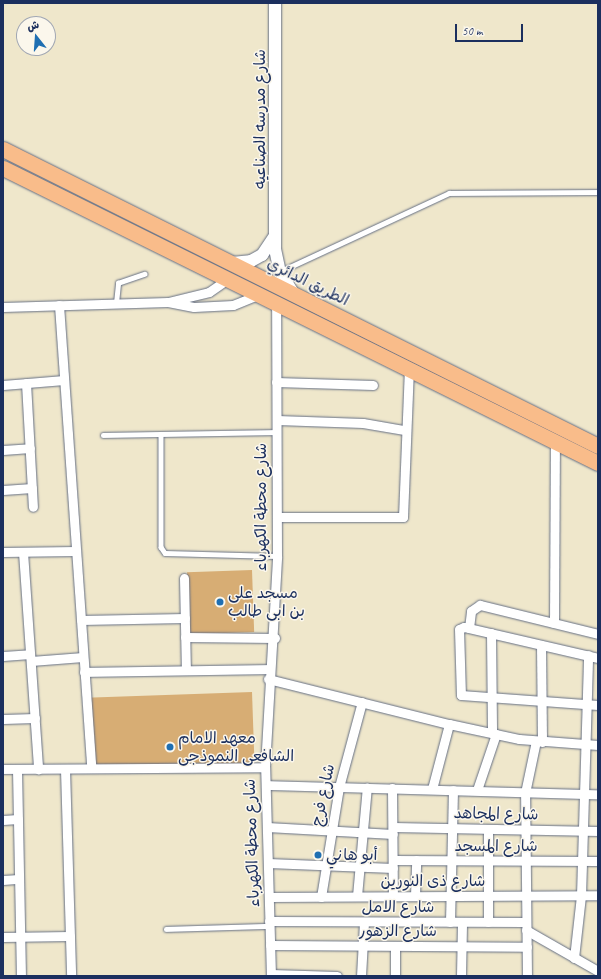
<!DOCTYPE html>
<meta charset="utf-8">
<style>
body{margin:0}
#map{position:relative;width:601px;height:979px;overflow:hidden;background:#efe7cb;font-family:Caveat,"Playpen Sans Arabic",sans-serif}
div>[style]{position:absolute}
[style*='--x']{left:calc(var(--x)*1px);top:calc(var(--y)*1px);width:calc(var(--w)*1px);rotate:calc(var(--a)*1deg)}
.building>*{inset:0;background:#d7ad74;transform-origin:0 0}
.roads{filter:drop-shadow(0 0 1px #656f84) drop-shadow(0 0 1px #656f84)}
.service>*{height:4.5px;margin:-2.25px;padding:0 2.25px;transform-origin:2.25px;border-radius:2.25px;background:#fff}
.minor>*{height:9px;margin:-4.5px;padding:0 4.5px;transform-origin:4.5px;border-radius:4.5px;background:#fff}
.tertiary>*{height:12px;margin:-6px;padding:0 6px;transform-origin:6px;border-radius:6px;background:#fff}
.trunk>*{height:15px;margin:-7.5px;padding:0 7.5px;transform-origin:7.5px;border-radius:7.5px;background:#f9bc8a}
.dots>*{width:11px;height:11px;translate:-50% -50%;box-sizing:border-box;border:2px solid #fbf7ec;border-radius:50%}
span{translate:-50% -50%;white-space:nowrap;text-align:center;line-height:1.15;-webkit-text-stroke:3px #fbf7ec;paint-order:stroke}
.street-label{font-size:16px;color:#1b2f5e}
.poi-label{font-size:16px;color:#1b2f5e}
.left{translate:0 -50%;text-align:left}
.frame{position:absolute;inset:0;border:4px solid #1b2f5e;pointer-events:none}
.north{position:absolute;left:16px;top:16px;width:40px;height:40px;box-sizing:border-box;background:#fbf7ec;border:1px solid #a1a7b3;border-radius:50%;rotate:343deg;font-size:11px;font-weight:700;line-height:16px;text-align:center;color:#1b2f5e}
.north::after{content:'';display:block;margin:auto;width:14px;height:18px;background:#1f6fb2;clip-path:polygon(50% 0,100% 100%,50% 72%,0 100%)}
.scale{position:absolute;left:455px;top:24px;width:68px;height:18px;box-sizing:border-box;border:2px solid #1b2f5e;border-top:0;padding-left:5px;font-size:12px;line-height:14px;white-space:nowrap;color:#1b2f5e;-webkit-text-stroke:3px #fbf7ec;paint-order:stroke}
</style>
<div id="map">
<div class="building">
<div style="left:252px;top:570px;width:62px;height:65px;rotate:88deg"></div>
<div style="left:252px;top:692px;width:73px;height:166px;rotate:88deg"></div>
</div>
<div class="roads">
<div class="service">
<div style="--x:281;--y:271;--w:185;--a:-24.9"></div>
<div style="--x:449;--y:193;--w:149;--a:-0.4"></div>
<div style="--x:116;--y:303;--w:20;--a:-84"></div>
<div style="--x:118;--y:283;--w:28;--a:-19"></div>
<div style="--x:161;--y:434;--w:113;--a:90"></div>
<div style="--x:161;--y:547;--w:7;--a:56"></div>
<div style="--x:165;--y:553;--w:112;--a:1.5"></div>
<div style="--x:103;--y:435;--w:174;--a:-1"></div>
<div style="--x:166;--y:929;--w:104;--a:-1.7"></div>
</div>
<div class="minor">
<div style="--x:168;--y:302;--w:42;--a:-13.7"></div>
<div style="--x:209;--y:292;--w:21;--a:-35"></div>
<div style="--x:59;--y:305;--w:464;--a:86"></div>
<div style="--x:3;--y:307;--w:165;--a:-1.7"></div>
<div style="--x:168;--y:302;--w:26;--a:11"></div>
<div style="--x:194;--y:307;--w:39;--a:-3"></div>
<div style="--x:233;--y:305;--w:29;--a:-22"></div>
<div style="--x:276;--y:382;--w:97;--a:1.8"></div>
<div style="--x:26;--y:383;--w:124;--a:86.8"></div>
<div style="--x:3;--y:385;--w:61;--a:-4.7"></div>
<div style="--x:277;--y:420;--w:86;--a:2"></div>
<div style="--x:363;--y:423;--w:42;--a:9.7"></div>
<div style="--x:3;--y:450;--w:27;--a:-4"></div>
<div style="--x:3;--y:490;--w:29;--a:-4"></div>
<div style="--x:277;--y:517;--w:126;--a:0"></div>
<div style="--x:403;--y:517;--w:147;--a:-87.7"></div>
<div style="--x:3;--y:552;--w:73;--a:-0.8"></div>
<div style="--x:23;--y:552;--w:218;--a:86"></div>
<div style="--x:184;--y:578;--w:92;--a:88.8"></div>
<div style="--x:81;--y:620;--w:104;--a:-1.1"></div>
<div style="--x:554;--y:623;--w:180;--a:-89.7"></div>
<div style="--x:469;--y:628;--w:17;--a:-83"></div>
<div style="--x:471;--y:611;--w:11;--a:-34"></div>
<div style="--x:480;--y:605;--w:122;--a:13.8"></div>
<div style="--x:491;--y:633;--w:100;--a:89.4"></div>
<div style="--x:185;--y:637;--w:90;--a:0.6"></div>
<div style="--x:541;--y:645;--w:97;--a:89.4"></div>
<div style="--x:3;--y:656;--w:27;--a:-4"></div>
<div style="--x:598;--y:658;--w:138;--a:-167"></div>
<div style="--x:464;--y:627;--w:5;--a:158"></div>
<div style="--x:459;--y:629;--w:66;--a:88.3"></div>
<div style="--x:461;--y:695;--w:137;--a:4.2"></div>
<div style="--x:31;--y:661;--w:52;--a:-4.4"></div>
<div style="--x:84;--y:672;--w:185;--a:-0.9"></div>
<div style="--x:268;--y:679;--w:187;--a:14"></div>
<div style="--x:3;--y:719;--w:32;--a:-2"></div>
<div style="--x:3;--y:769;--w:262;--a:-0.4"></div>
<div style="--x:17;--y:769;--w:207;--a:88.9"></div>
<div style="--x:65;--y:769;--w:207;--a:88.3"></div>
<div style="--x:266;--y:785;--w:332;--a:1.6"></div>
<div style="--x:392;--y:788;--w:108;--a:89.5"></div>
<div style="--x:432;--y:789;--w:67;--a:-75.3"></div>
<div style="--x:449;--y:724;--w:72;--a:12.1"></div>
<div style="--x:519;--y:739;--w:79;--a:4.3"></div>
<div style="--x:477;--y:790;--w:59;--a:-71.3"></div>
<div style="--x:3;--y:820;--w:15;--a:-4"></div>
<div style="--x:267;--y:827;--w:126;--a:3.2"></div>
<div style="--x:393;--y:827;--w:205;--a:1.1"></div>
<div style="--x:488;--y:829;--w:93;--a:90"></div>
<div style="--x:393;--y:860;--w:205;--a:0.3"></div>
<div style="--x:268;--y:863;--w:125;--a:2.3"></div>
<div style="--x:3;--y:880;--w:16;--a:-4"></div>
<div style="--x:357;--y:896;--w:109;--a:-84.8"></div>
<div style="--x:415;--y:896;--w:36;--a:-88"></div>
<div style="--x:269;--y:897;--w:329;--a:-0.3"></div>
<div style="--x:321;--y:897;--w:111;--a:-80.7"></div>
<div style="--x:339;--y:787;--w:88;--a:-74.9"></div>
<div style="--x:269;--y:921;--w:257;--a:0.2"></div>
<div style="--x:450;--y:922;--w:132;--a:-88.7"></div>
<div style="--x:526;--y:930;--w:83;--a:29.7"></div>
<div style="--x:3;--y:937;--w:67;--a:-0.9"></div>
<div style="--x:270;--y:945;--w:257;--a:0.4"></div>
<div style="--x:574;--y:958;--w:62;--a:-83.6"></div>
<div style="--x:581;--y:896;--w:241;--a:-88.3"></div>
<div style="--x:271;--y:974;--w:66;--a:1.7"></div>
<div style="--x:271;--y:976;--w:209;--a:-91.6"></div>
<div style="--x:265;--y:767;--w:211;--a:-86.7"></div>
<div style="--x:277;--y:556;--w:255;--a:-90.2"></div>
<div style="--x:361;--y:976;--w:54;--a:-86.8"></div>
<div style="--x:395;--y:976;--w:30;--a:-90"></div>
<div style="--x:461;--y:976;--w:54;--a:-88.9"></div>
<div style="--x:527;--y:976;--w:183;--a:-90.6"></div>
<div style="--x:525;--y:793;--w:53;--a:-78.1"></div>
</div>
<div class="tertiary">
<div style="--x:275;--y:3;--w:246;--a:90"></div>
<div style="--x:275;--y:249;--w:24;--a:78"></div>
<div style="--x:280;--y:272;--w:25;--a:58"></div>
<div style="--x:232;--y:263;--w:19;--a:-6"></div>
<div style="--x:251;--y:261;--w:13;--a:-29"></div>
<div style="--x:262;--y:255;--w:23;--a:-56"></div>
</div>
<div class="trunk">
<div style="--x:3;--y:149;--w:665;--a:26.53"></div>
<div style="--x:3;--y:168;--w:664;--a:26.37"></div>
</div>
</div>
<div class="dots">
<div style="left:220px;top:602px;background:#1f6fb2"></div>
<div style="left:170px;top:747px;background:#1f6fb2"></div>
<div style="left:318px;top:855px;background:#1f6fb2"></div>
</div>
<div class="street-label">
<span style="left:260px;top:119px;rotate:-90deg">شارع مدرسه الصناعيه</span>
<span style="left:308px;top:282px;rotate:26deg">الطريق الدائري</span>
<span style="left:261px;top:507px;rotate:-90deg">شارع محطة الكهرباء</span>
<span style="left:323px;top:795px;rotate:-78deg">شارع فرج</span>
<span style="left:496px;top:814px;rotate:1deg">شارع المجاهد</span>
<span style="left:252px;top:843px;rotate:-92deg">شارع محطة الكهرباء</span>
<span style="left:496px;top:846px">شارع المسجد</span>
<span style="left:433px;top:881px">شارع ذى النورين</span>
<span style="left:398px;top:907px">شارع الامل</span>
<span style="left:398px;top:931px">شارع الزهور</span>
</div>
<div class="poi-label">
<span class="left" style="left:228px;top:602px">مسجد على<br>بن ابى طالب</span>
<span class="left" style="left:178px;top:747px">معهد الامام<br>الشافعى النموذجى</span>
<span class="left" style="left:326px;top:855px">أبو هاني</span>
</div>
<div class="frame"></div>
<div class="north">ش</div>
<div class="scale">50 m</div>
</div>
